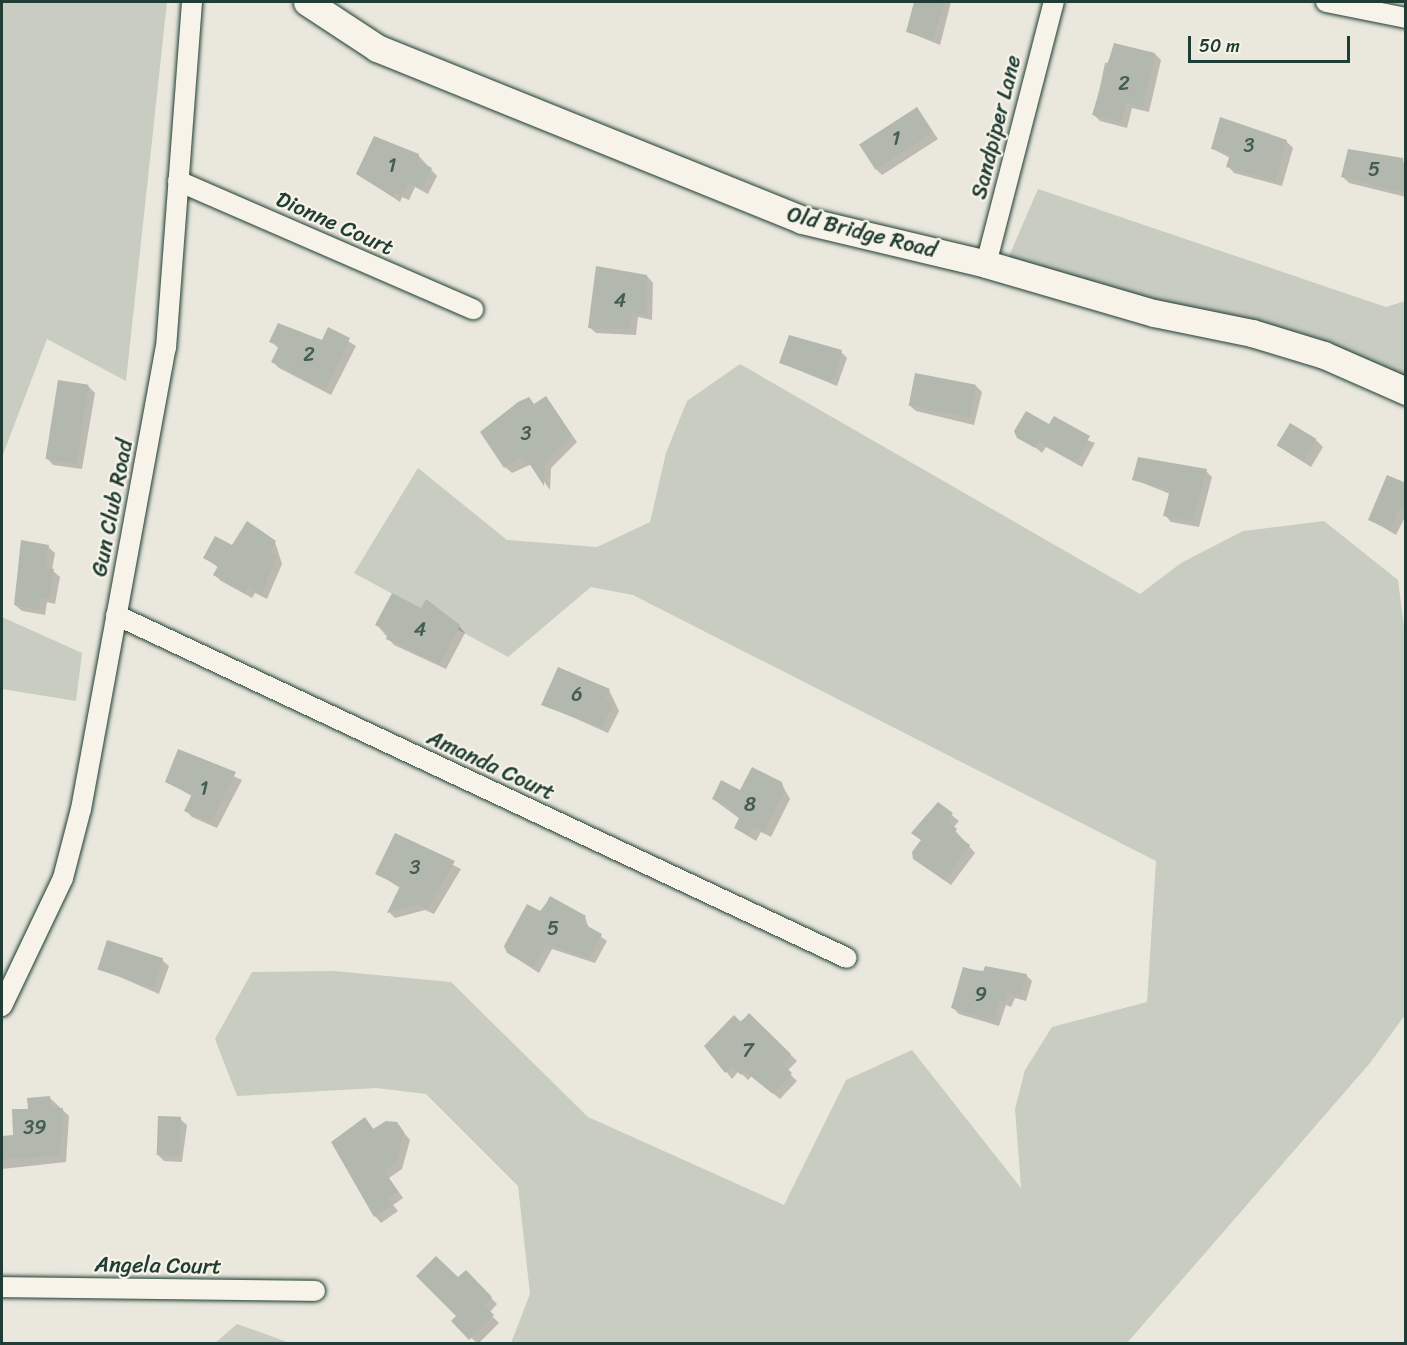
<!DOCTYPE html>
<style>
body{margin:0}
#map{position:relative;width:1407px;height:1345px;overflow:hidden;background:#eae8dd;font-family:Sriracha,sans-serif}
div>[style]{position:absolute}
[style*='--x']{left:calc(var(--x)*1px);top:calc(var(--y)*1px);width:calc(var(--w)*1px);rotate:calc(var(--a)*1deg)}
.green>*{inset:0;background:#c8ccc1}
.shadow>*{inset:0;background:#0003}
.building>*{inset:0;background:#b2b8ae;transform-origin:0 0}
.roads{filter:drop-shadow(0 0 2px #1f3d34) drop-shadow(0 0 2px #1f3d34)}
.street>*{height:20px;margin:-10px;padding:0 10px;transform-origin:10px;border-radius:10px;background:#f7f3e8}
.secondary>*{height:27px;margin:-13.5px;padding:0 13.5px;transform-origin:13.5px;border-radius:13.5px;background:#f7f3e8}
span{translate:-50% -50%;white-space:nowrap;text-align:center;line-height:1.15;-webkit-text-stroke:4.5px #f7f3e8;paint-order:stroke}
.number-label{font-size:20px;color:#445c52}
.number-label span{-webkit-text-stroke-width:0}
.street-label{font-size:22px;color:#1f3d34}
.frame{position:absolute;inset:0;border:3px solid #1f3d34;pointer-events:none}
.scale{position:absolute;left:1188px;top:36px;width:162px;height:27px;box-sizing:border-box;border:3px solid #1f3d34;border-top:0;padding-left:8px;font-size:18px;line-height:21px;white-space:nowrap;color:#1f3d34;-webkit-text-stroke:4px #f7f3e8;paint-order:stroke}
</style>
<div id="map">
<div class="green">
<div style="clip-path:polygon(2px 2px,167px 2px,126px 381px,47px 339px,2px 457px)"></div>
<div style="clip-path:polygon(1038px 189px,1386px 307px,1405px 301px,1405px 384px,1339px 347px,1168px 307px,1007px 261px)"></div>
<div style="clip-path:polygon(740px 364px,1140px 594px,1181px 563px,1243px 531px,1324px 521px,1398px 580px,1406px 642px,1405px 1015px,1370px 1063px,1127px 1343px,511px 1343px,530px 1294px,518px 1186px,426px 1094px,376px 1088px,237px 1096px,215px 1039px,252px 972px,334px 971px,451px 982px,588px 1117px,784px 1205px,846px 1080px,912px 1050px,1021px 1188px,1015px 1109px,1025px 1070px,1052px 1027px,1147px 1002px,1156px 861px,633px 595px,591px 587px,508px 657px,354px 573px,418px 468px,507px 540px,597px 547px,650px 522px,666px 453px,687px 401px)"></div>
<div style="clip-path:polygon(2px 617px,82px 653px,76px 701px,2px 689px)"></div>
<div style="clip-path:polygon(237px 1324px,290px 1343px,215px 1343px)"></div>
</div>
<div class="shadow">
<div style="clip-path:polygon(916px 2px,951px 2px,940px 45px,908px 32px)"></div>
<div style="clip-path:polygon(1155px 54px,1161px 60px,1149px 112px,1132px 108px,1127px 128px,1100px 121px,1094px 115px,1105px 63px)"></div>
<div style="clip-path:polygon(917px 109px,938px 139px,882px 175px,876px 169px)"></div>
<div style="clip-path:polygon(1286px 141px,1293px 148px,1282px 186px,1234px 173px,1228px 166px,1230px 158px,1213px 149px)"></div>
<div style="clip-path:polygon(1349px 150px,1406px 163px,1406px 197px,1349px 183px,1343px 177px)"></div>
<div style="clip-path:polygon(418px 155px,437px 176px,428px 194px,415px 187px,409px 200px,402px 197px,400px 202px,357px 173px)"></div>
<div style="clip-path:polygon(647px 276px,653px 283px,652px 320px,638px 317px,636px 335px,596px 333px,589px 327px)"></div>
<div style="clip-path:polygon(329px 329px,356px 346px,331px 395px,279px 368px,273px 362px,279px 349px,271px 341px,323px 341px)"></div>
<div style="clip-path:polygon(841px 352px,847px 358px,837px 386px,781px 363px)"></div>
<div style="clip-path:polygon(88px 386px,95px 393px,82px 469px,53px 465px,47px 458px)"></div>
<div style="clip-path:polygon(976px 386px,982px 392px,974px 425px,916px 411px,909px 405px)"></div>
<div style="clip-path:polygon(546px 398px,577px 442px,551px 468px,550px 490px,532px 464px,512px 473px,505px 467px,535px 405px)"></div>
<div style="clip-path:polygon(1050px 426px,1095px 443px,1082px 467px,1046px 447px,1042px 453px,1023px 437px)"></div>
<div style="clip-path:polygon(1316px 440px,1323px 447px,1311px 467px,1278px 446px)"></div>
<div style="clip-path:polygon(1206px 471px,1212px 477px,1199px 527px,1171px 522px,1165px 515px,1170px 494px,1133px 479px)"></div>
<div style="clip-path:polygon(1388px 477px,1406px 483px,1406px 515px,1396px 535px,1369px 519px)"></div>
<div style="clip-path:polygon(275px 542px,282px 564px,267px 599px,255px 593px,252px 598px,221px 581px,215px 575px,219px 568px,205px 558px,232px 547px)"></div>
<div style="clip-path:polygon(48px 547px,55px 553px,52px 570px,60px 577px,55px 604px,47px 602px,45px 615px,22px 611px,15px 605px)"></div>
<div style="clip-path:polygon(377px 625px,459px 626px,465px 633px,446px 669px,394px 645px)"></div>
<div style="clip-path:polygon(609px 690px,619px 711px,608px 733px,543px 704px)"></div>
<div style="clip-path:polygon(179px 751px,242px 780px,217px 828px,192px 817px,186px 811px,192px 796px,166px 782px)"></div>
<div style="clip-path:polygon(781px 783px,790px 799px,771px 837px,761px 832px,756px 841px,735px 828px,740px 819px,713px 799px)"></div>
<div style="clip-path:polygon(938px 804px,959px 821px,953px 828px,975px 853px,951px 885px,914px 859px,922px 841px,913px 833px)"></div>
<div style="clip-path:polygon(396px 835px,461px 869px,434px 914px,425px 910px,395px 918px,389px 912px,400px 888px,377px 873px)"></div>
<div style="clip-path:polygon(550px 898px,585px 917px,589px 928px,607px 941px,595px 963px,552px 949px,539px 973px,508px 953px)"></div>
<div style="clip-path:polygon(162px 960px,169px 966px,159px 994px,99px 968px)"></div>
<div style="clip-path:polygon(964px 969px,1026px 975px,1032px 981px,1026px 1001px,1015px 998px,1011px 1007px,1006px 1005px,999px 1026px,959px 1014px,953px 1008px)"></div>
<div style="clip-path:polygon(749px 1015px,797px 1061px,787px 1071px,797px 1081px,780px 1099px,752px 1076px,748px 1080px,739px 1071px,732px 1079px,706px 1046px)"></div>
<div style="clip-path:polygon(50px 1098px,69px 1116px,66px 1162px,2px 1169px,2px 1137px,15px 1136px,29px 1110px)"></div>
<div style="clip-path:polygon(180px 1119px,187px 1125px,182px 1162px,164px 1161px,158px 1155px)"></div>
<div style="clip-path:polygon(365px 1119px,374px 1130px,396px 1123px,410px 1140px,402px 1169px,389px 1178px,403px 1198px,393px 1205px,398px 1211px,381px 1223px,375px 1216px)"></div>
<div style="clip-path:polygon(466px 1272px,497px 1304px,489px 1313px,499px 1323px,478px 1344px,453px 1321px,458px 1316px,458px 1280px)"></div>
</div>
<div class="building">
<div style="clip-path:polygon(914px 2px,944px 2px,933px 40px,906px 32px)"></div>
<div style="clip-path:polygon(1114px 43px,1155px 53px,1143px 107px,1126px 103px,1121px 122px,1092px 115px)"></div>
<div style="left:917px;top:107px;width:30px;height:69px;rotate:57deg"></div>
<div style="clip-path:polygon(1220px 117px,1287px 140px,1275px 181px,1226px 167px,1230px 154px,1211px 149px)"></div>
<div style="clip-path:polygon(374px 136px,419px 154px,418px 161px,432px 168px,422px 189px,408px 182px,402px 195px,396px 192px,393px 197px,356px 174px)"></div>
<div style="clip-path:polygon(1348px 149px,1403px 158px,1406px 193px,1341px 177px)"></div>
<div style="clip-path:polygon(596px 266px,647px 275px,646px 315px,632px 312px,630px 329px,588px 328px)"></div>
<div style="clip-path:polygon(278px 323px,322px 340px,328px 327px,350px 338px,325px 390px,271px 362px,279px 346px,269px 342px)"></div>
<div style="clip-path:polygon(789px 335px,842px 350px,835px 377px,830px 381px,779px 363px)"></div>
<div style="left:915px;top:373px;width:62px;height:33px;rotate:11deg"></div>
<div style="left:58px;top:380px;width:31px;height:80px;rotate:9deg"></div>
<div style="clip-path:polygon(546px 396px,572px 435px,545px 461px,544px 486px,527px 460px,520px 457px,504px 468px,480px 432px,518px 402px,529px 397px,534px 404px)"></div>
<div style="clip-path:polygon(1026px 411px,1049px 424px,1054px 416px,1090px 436px,1075px 462px,1039px 441px,1035px 448px,1017px 438px,1014px 431px)"></div>
<div style="left:1290px;top:423px;width:31px;height:26px;rotate:31deg"></div>
<div style="clip-path:polygon(1138px 457px,1207px 469px,1193px 521px,1163px 516px,1170px 490px,1132px 480px)"></div>
<div style="clip-path:polygon(1387px 475px,1406px 483px,1406px 507px,1401px 505px,1390px 530px,1368px 520px)"></div>
<div style="clip-path:polygon(247px 521px,276px 541px,270px 553px,277px 556px,261px 594px,249px 587px,245px 593px,213px 575px,218px 566px,203px 558px,215px 536px,232px 545px)"></div>
<div style="clip-path:polygon(21px 540px,49px 545px,45px 567px,54px 569px,49px 598px,41px 597px,38px 610px,14px 605px)"></div>
<div style="clip-path:polygon(392px 593px,421px 608px,426px 599px,460px 625px,440px 664px,386px 639px,389px 632px,375px 625px)"></div>
<div style="clip-path:polygon(558px 667px,610px 689px,605px 699px,613px 703px,602px 728px,541px 705px)"></div>
<div style="clip-path:polygon(178px 749px,236px 772px,211px 822px,184px 811px,192px 794px,165px 782px)"></div>
<div style="clip-path:polygon(752px 767px,782px 782px,784px 791px,764px 832px,754px 827px,749px 836px,734px 828px,739px 818px,731px 808px,712px 799px,721px 780px,740px 790px)"></div>
<div style="clip-path:polygon(938px 802px,953px 813px,947px 821px,957px 829px,954px 833px,970px 845px,944px 880px,913px 859px,912px 852px,921px 840px,911px 833px)"></div>
<div style="clip-path:polygon(395px 833px,455px 861px,427px 909px,418px 904px,387px 913px,400px 886px,375px 874px)"></div>
<div style="clip-path:polygon(550px 896px,586px 916px,582px 923px,602px 934px,589px 958px,546px 944px,533px 967px,507px 953px,504px 946px,527px 904px,542px 912px)"></div>
<div style="left:107px;top:940px;width:59px;height:31px;rotate:18deg"></div>
<div style="clip-path:polygon(985px 966px,1027px 974px,1020px 996px,1008px 992px,1005px 1002px,999px 1000px,993px 1021px,951px 1008px,963px 967px,983px 972px)"></div>
<div style="clip-path:polygon(749px 1013px,791px 1054px,782px 1064px,792px 1073px,773px 1094px,744px 1071px,741px 1075px,732px 1066px,725px 1073px,704px 1046px,734px 1015px,741px 1022px)"></div>
<div style="clip-path:polygon(50px 1096px,51px 1108px,63px 1108px,60px 1156px,2px 1159px,2px 1136px,13px 1135px,12px 1109px,28px 1109px,27px 1098px)"></div>
<div style="left:158px;top:1116px;width:23px;height:39px;rotate:2deg"></div>
<div style="clip-path:polygon(365px 1117px,373px 1129px,386px 1121px,397px 1122px,404px 1132px,396px 1163px,384px 1171px,398px 1191px,388px 1198px,392px 1204px,374px 1217px,331px 1142px)"></div>
<div style="clip-path:polygon(436px 1256px,458px 1277px,466px 1270px,492px 1297px,484px 1305px,494px 1315px,469px 1340px,451px 1321px,456px 1316px,416px 1276px)"></div>
</div>
<div class="roads">
<div class="street">
<div style="--x:1326;--y:2;--w:82;--a:11.3"></div>
<div style="--x:178;--y:181;--w:322;--a:23.5"></div>
<div style="--x:986;--y:264;--w:271;--a:-75.5"></div>
<div style="--x:116;--y:615;--w:807;--a:25.14"></div>
<div style="--x:2;--y:1006;--w:142;--a:-64.5"></div>
<div style="--x:63;--y:878;--w:71;--a:-75.4"></div>
<div style="--x:81;--y:809;--w:469;--a:-79.6"></div>
<div style="--x:166;--y:348;--w:347;--a:-85.7"></div>
<div style="--x:2;--y:1287;--w:313;--a:0.7"></div>
</div>
<div class="secondary">
<div style="--x:307;--y:2;--w:84;--a:33.3"></div>
<div style="--x:377;--y:48;--w:458;--a:22"></div>
<div style="--x:802;--y:220;--w:189;--a:13.4"></div>
<div style="--x:986;--y:264;--w:175;--a:16.3"></div>
<div style="--x:1154;--y:313;--w:100;--a:11.5"></div>
<div style="--x:1252;--y:333;--w:75;--a:17"></div>
<div style="--x:1324;--y:355;--w:90;--a:23.7"></div>
</div>
</div>
<div class="number-label">
<span style="left:1124px;top:83px">2</span>
<span style="left:896px;top:138px">1</span>
<span style="left:1249px;top:145px">3</span>
<span style="left:392px;top:165px">1</span>
<span style="left:1374px;top:169px">5</span>
<span style="left:620px;top:300px">4</span>
<span style="left:309px;top:354px">2</span>
<span style="left:526px;top:433px">3</span>
<span style="left:420px;top:629px">4</span>
<span style="left:577px;top:694px">6</span>
<span style="left:204px;top:788px">1</span>
<span style="left:750px;top:804px">8</span>
<span style="left:415px;top:867px">3</span>
<span style="left:553px;top:928px">5</span>
<span style="left:981px;top:994px">9</span>
<span style="left:748px;top:1050px">7</span>
<span style="left:35px;top:1127px">39</span>
</div>
<div class="street-label">
<span style="left:996px;top:127px;rotate:-76deg">Sandpiper Lane</span>
<span style="left:335px;top:223px;rotate:24deg">Dionne Court</span>
<span style="left:862px;top:232px;rotate:14deg">Old Bridge Road</span>
<span style="left:112px;top:508px;rotate:-79deg">Gun Club Road</span>
<span style="left:491px;top:765px;rotate:25deg">Amanda Court</span>
<span style="left:158px;top:1265px;rotate:1deg">Angela Court</span>
</div>
<div class="frame"></div>
<div class="scale">50 m</div>
</div>
